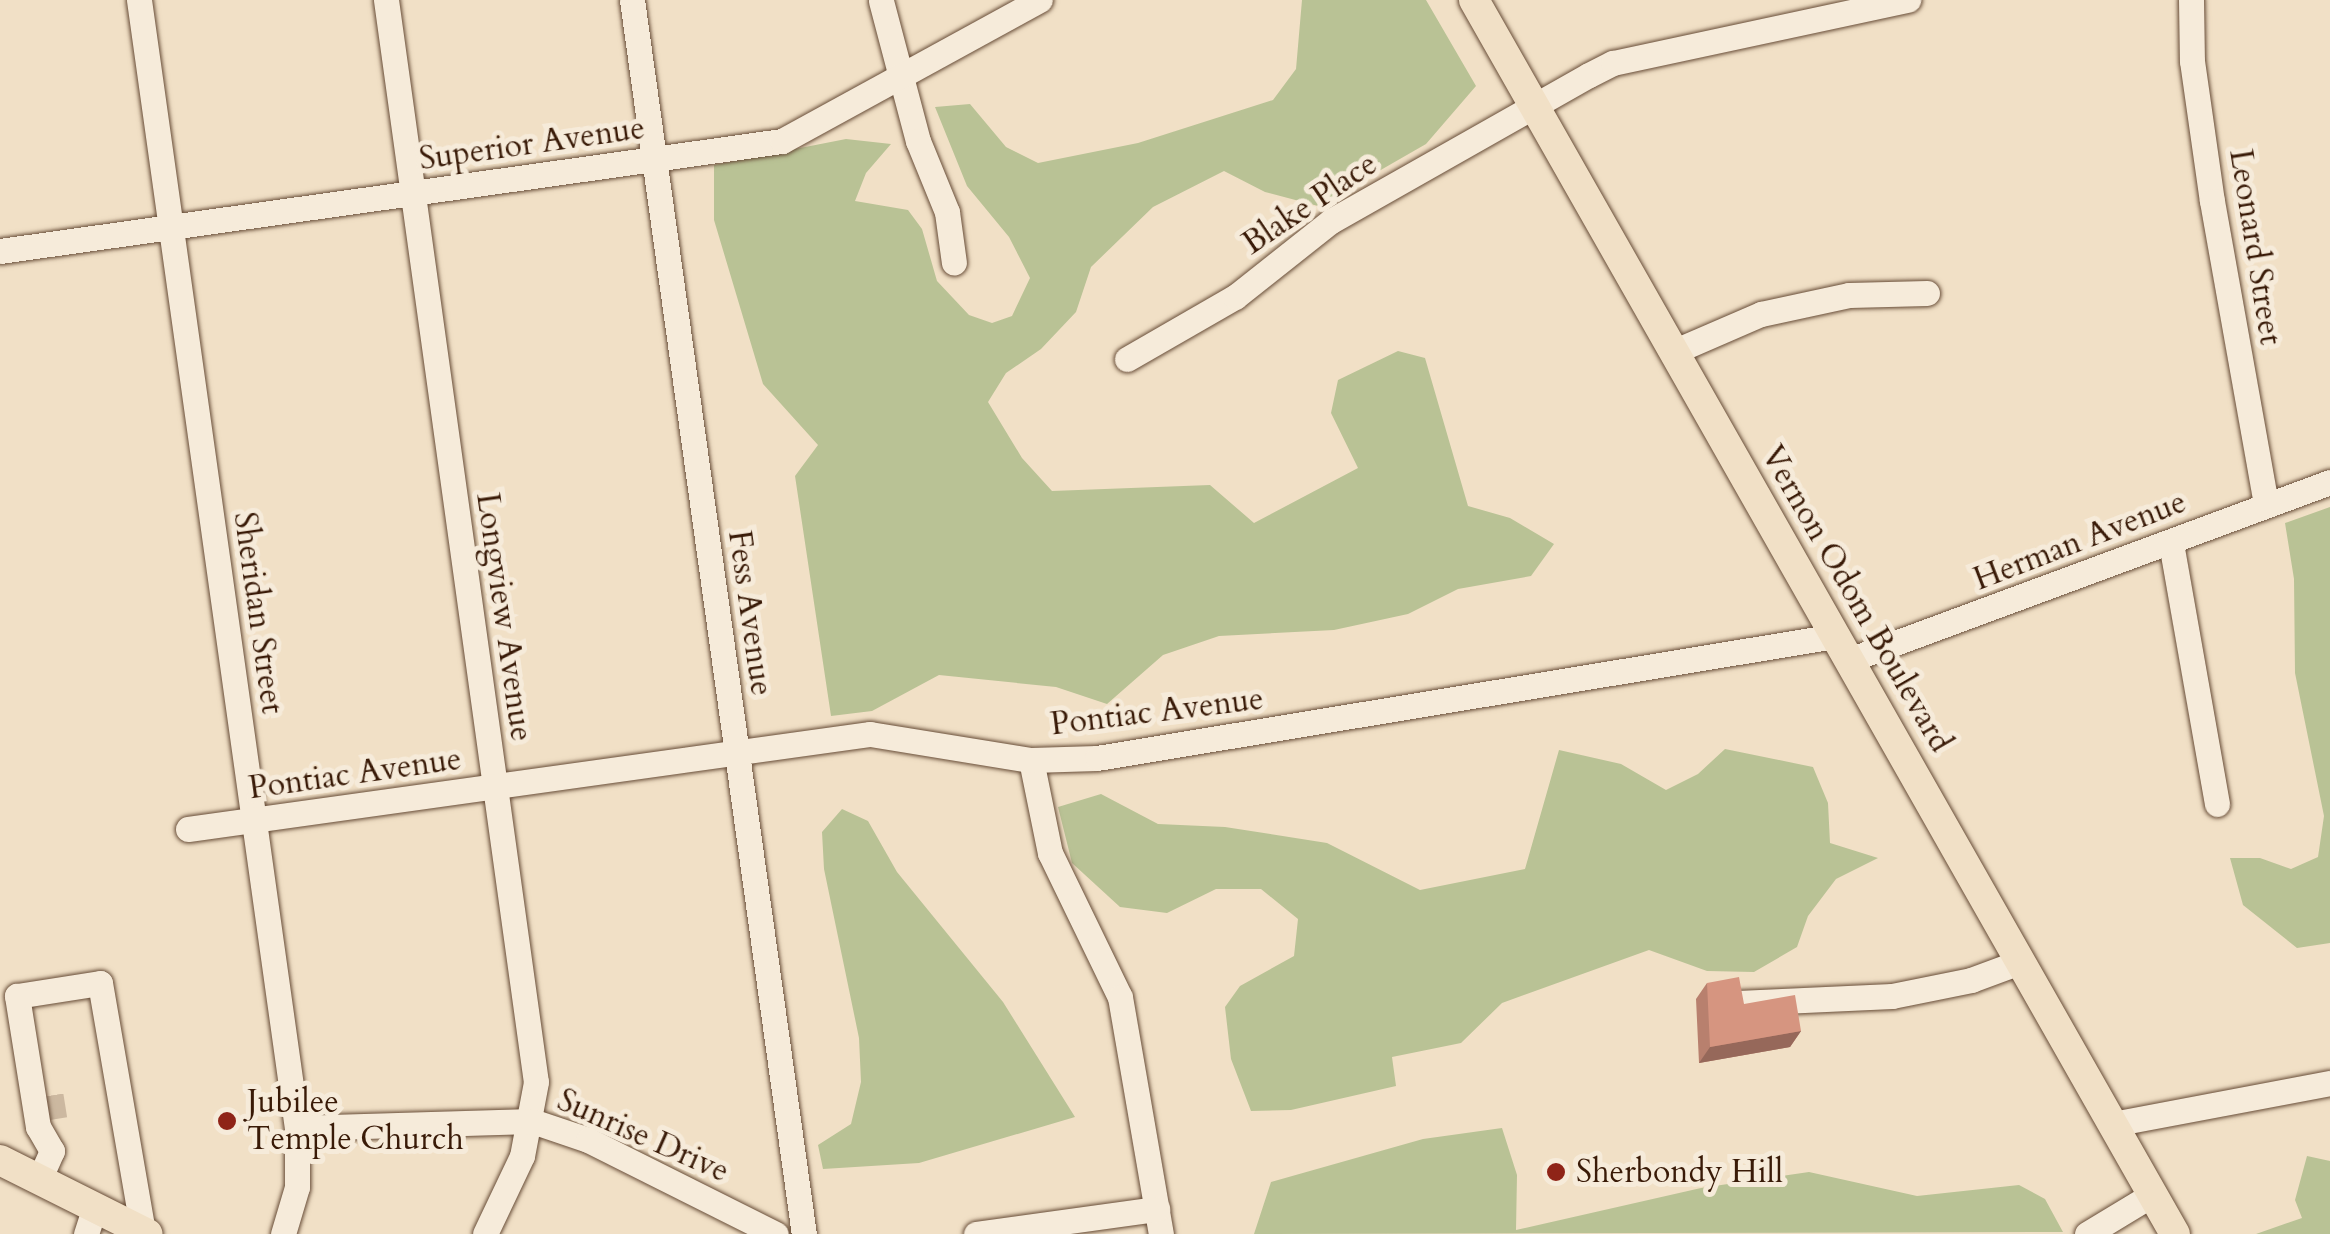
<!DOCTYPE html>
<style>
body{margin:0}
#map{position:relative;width:2330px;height:1234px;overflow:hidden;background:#f1e0c6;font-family:Cardo,serif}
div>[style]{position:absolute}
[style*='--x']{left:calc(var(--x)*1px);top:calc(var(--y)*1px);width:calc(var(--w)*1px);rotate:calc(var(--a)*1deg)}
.green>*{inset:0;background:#b9c295}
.minor-tunnel>*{height:25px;margin-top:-12.5px;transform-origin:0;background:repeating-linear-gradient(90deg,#ccb8a0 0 25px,transparent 0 37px)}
.roads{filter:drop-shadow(0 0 2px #674c37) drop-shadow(0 0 2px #674c37)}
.minor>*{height:25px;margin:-12.5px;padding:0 12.5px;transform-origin:12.5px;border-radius:12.5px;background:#f6ebda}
.major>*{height:30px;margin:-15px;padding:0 15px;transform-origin:15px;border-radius:15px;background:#f1e0c6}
.wall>*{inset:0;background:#b8806e}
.shaded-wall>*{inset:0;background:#96685a}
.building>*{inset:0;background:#d69580}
.dots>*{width:28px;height:28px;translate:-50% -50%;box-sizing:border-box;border:5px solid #f6ebda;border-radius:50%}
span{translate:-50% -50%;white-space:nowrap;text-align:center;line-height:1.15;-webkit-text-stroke:10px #f6ebda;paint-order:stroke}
.street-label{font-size:32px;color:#391a07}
.poi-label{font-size:32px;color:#391a07}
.left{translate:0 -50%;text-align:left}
</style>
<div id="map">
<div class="green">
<div style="clip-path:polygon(1302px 0,1426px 0,1476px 86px,1426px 144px,1318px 206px,1265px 192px,1224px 171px,1153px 207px,1091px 267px,1076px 312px,1041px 349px,1006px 373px,988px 402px,1022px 458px,1052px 491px,1210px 485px,1254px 523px,1358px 468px,1331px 413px,1338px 380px,1398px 351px,1425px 358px,1468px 506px,1510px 518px,1554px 544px,1531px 576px,1458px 589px,1408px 614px,1334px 630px,1219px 636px,1163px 655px,1107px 704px,1056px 687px,939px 675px,872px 711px,831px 716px,795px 476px,818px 445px,763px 384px,714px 220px,714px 165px,846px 139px,891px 144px,866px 173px,855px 201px,908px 210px,922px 229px,937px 281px,969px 315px,992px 323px,1012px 316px,1030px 278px,1009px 237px,967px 186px,935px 107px,970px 104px,1006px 147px,1038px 163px,1138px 143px,1273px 100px,1296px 69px)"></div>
<div style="clip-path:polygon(2330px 507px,2330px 943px,2297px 948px,2243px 905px,2230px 858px,2260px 858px,2291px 869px,2318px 857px,2324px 816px,2295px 673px,2294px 579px,2285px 523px)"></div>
<div style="clip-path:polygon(1725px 749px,1813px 767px,1828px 803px,1830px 843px,1878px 858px,1836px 879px,1808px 916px,1797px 947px,1754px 972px,1707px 971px,1649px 950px,1502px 1003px,1461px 1043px,1392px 1057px,1396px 1086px,1291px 1110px,1251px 1111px,1231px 1059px,1225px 1007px,1240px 986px,1294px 956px,1298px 919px,1261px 889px,1216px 889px,1167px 913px,1120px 907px,1072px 863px,1058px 807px,1101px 794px,1158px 824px,1225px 827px,1327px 843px,1420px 890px,1525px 869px,1559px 750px,1621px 764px,1666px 790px,1698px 774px)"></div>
<div style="clip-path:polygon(842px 809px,868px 821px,897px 872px,1003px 1002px,1075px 1117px,919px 1163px,823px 1169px,818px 1145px,851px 1124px,861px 1082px,859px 1038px,824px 869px,822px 832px)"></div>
<div style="clip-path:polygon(1502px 1128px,1517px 1175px,1516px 1230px,1701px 1188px,1809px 1172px,1917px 1196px,2019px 1185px,2045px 1199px,2063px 1232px,1254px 1234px,1271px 1182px,1423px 1139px)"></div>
<div style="clip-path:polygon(2307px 1156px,2330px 1161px,2330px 1234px,2256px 1234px,2302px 1218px,2295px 1200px)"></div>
</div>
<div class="minor-tunnel">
<div style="--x:51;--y:1095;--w:24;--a:81"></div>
</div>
<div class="roads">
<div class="minor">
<div style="--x:139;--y:0;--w:1139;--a:82.03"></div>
<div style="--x:297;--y:1128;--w:59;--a:90"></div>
<div style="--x:297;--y:1187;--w:49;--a:106.6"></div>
<div style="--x:386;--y:0;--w:1092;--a:82.11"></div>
<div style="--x:536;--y:1082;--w:75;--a:100.7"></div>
<div style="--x:522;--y:1156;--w:86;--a:115.4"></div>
<div style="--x:632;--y:0;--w:1246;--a:82.07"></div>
<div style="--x:2191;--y:0;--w:61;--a:89.1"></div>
<div style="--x:2192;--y:61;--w:141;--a:81.9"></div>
<div style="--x:2212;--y:201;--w:308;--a:79.9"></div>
<div style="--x:881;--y:1;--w:145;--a:75.2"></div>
<div style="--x:918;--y:141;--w:77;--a:67.8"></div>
<div style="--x:947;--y:212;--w:51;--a:82.2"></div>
<div style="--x:0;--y:251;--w:790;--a:-8.01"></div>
<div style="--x:782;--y:141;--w:294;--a:-28.7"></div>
<div style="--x:1673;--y:352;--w:96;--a:-23.4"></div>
<div style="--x:1761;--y:314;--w:90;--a:-12.2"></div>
<div style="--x:1849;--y:295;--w:78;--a:-1.5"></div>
<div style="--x:1127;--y:359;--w:125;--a:-29.9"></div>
<div style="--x:1235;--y:297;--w:122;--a:-38.4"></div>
<div style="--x:1331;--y:221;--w:296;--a:-29.5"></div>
<div style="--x:1589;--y:75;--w:27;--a:-27"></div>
<div style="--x:1613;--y:63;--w:302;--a:-12.1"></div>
<div style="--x:2171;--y:543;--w:265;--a:80"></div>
<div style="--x:1852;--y:659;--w:510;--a:-20.32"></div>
<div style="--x:1031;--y:760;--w:95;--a:78.5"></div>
<div style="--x:1050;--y:853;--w:160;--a:64.1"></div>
<div style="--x:1120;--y:997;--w:241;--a:80.2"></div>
<div style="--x:188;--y:829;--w:689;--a:-7.93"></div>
<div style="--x:870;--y:734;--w:163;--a:9.2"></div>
<div style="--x:1031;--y:760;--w:66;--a:-1.7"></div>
<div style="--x:1097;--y:758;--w:748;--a:-9.39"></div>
<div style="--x:1738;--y:1003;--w:154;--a:-2.6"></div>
<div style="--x:1892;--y:996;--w:81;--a:-11.4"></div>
<div style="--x:1971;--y:980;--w:54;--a:-20.4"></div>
<div style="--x:2113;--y:1124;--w:221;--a:-10.7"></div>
<div style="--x:297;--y:1128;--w:235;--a:-1.7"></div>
<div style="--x:532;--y:1121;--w:59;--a:18.7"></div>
<div style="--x:588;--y:1140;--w:210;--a:26.6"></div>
<div style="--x:39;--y:1180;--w:32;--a:-66"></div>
<div style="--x:52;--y:1151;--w:28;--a:-120"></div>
<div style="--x:38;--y:1127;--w:133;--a:-99.1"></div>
<div style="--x:17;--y:996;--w:84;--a:-8.9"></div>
<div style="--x:100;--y:983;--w:252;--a:80.2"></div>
<div style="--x:86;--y:1234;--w:28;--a:-72"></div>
<div style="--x:976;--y:1234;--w:183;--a:-7.9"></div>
<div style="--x:2087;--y:1234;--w:77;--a:-31.2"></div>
</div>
<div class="major">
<div style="--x:1474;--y:0;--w:1419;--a:60.4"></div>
<div style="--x:0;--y:1160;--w:165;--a:26.6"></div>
</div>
</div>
<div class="wall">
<div style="clip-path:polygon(1707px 983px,1744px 1004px,1801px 1031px,1790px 1047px,1699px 1063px,1696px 999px)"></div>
</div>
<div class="shaded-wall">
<div style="clip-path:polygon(1801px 1031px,1790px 1047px,1699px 1063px,1710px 1047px)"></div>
</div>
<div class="building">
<div style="clip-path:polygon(1739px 977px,1744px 1004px,1795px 995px,1801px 1031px,1710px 1047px,1707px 983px)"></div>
</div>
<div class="dots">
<div style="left:227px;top:1121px;background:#8f2418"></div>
<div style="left:1556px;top:1172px;background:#8f2418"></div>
</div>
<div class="street-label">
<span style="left:532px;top:144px;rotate:-8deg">Superior Avenue</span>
<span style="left:1310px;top:204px;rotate:-34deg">Blake Place</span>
<span style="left:2255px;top:247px;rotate:81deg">Leonard Street</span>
<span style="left:2080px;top:541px;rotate:-21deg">Herman Avenue</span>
<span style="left:1856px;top:599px;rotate:60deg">Vernon Odom Boulevard</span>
<span style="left:258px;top:613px;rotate:82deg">Sheridan Street</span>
<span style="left:750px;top:613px;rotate:82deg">Fess Avenue</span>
<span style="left:504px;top:617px;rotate:82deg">Longview Avenue</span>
<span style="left:1157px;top:712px;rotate:-7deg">Pontiac Avenue</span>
<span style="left:355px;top:774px;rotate:-8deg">Pontiac Avenue</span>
<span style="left:643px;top:1136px;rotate:24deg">Sunrise Drive</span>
</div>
<div class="poi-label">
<span class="left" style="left:247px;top:1121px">Jubilee<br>Temple Church</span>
<span class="left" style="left:1576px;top:1172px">Sherbondy Hill</span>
</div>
</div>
